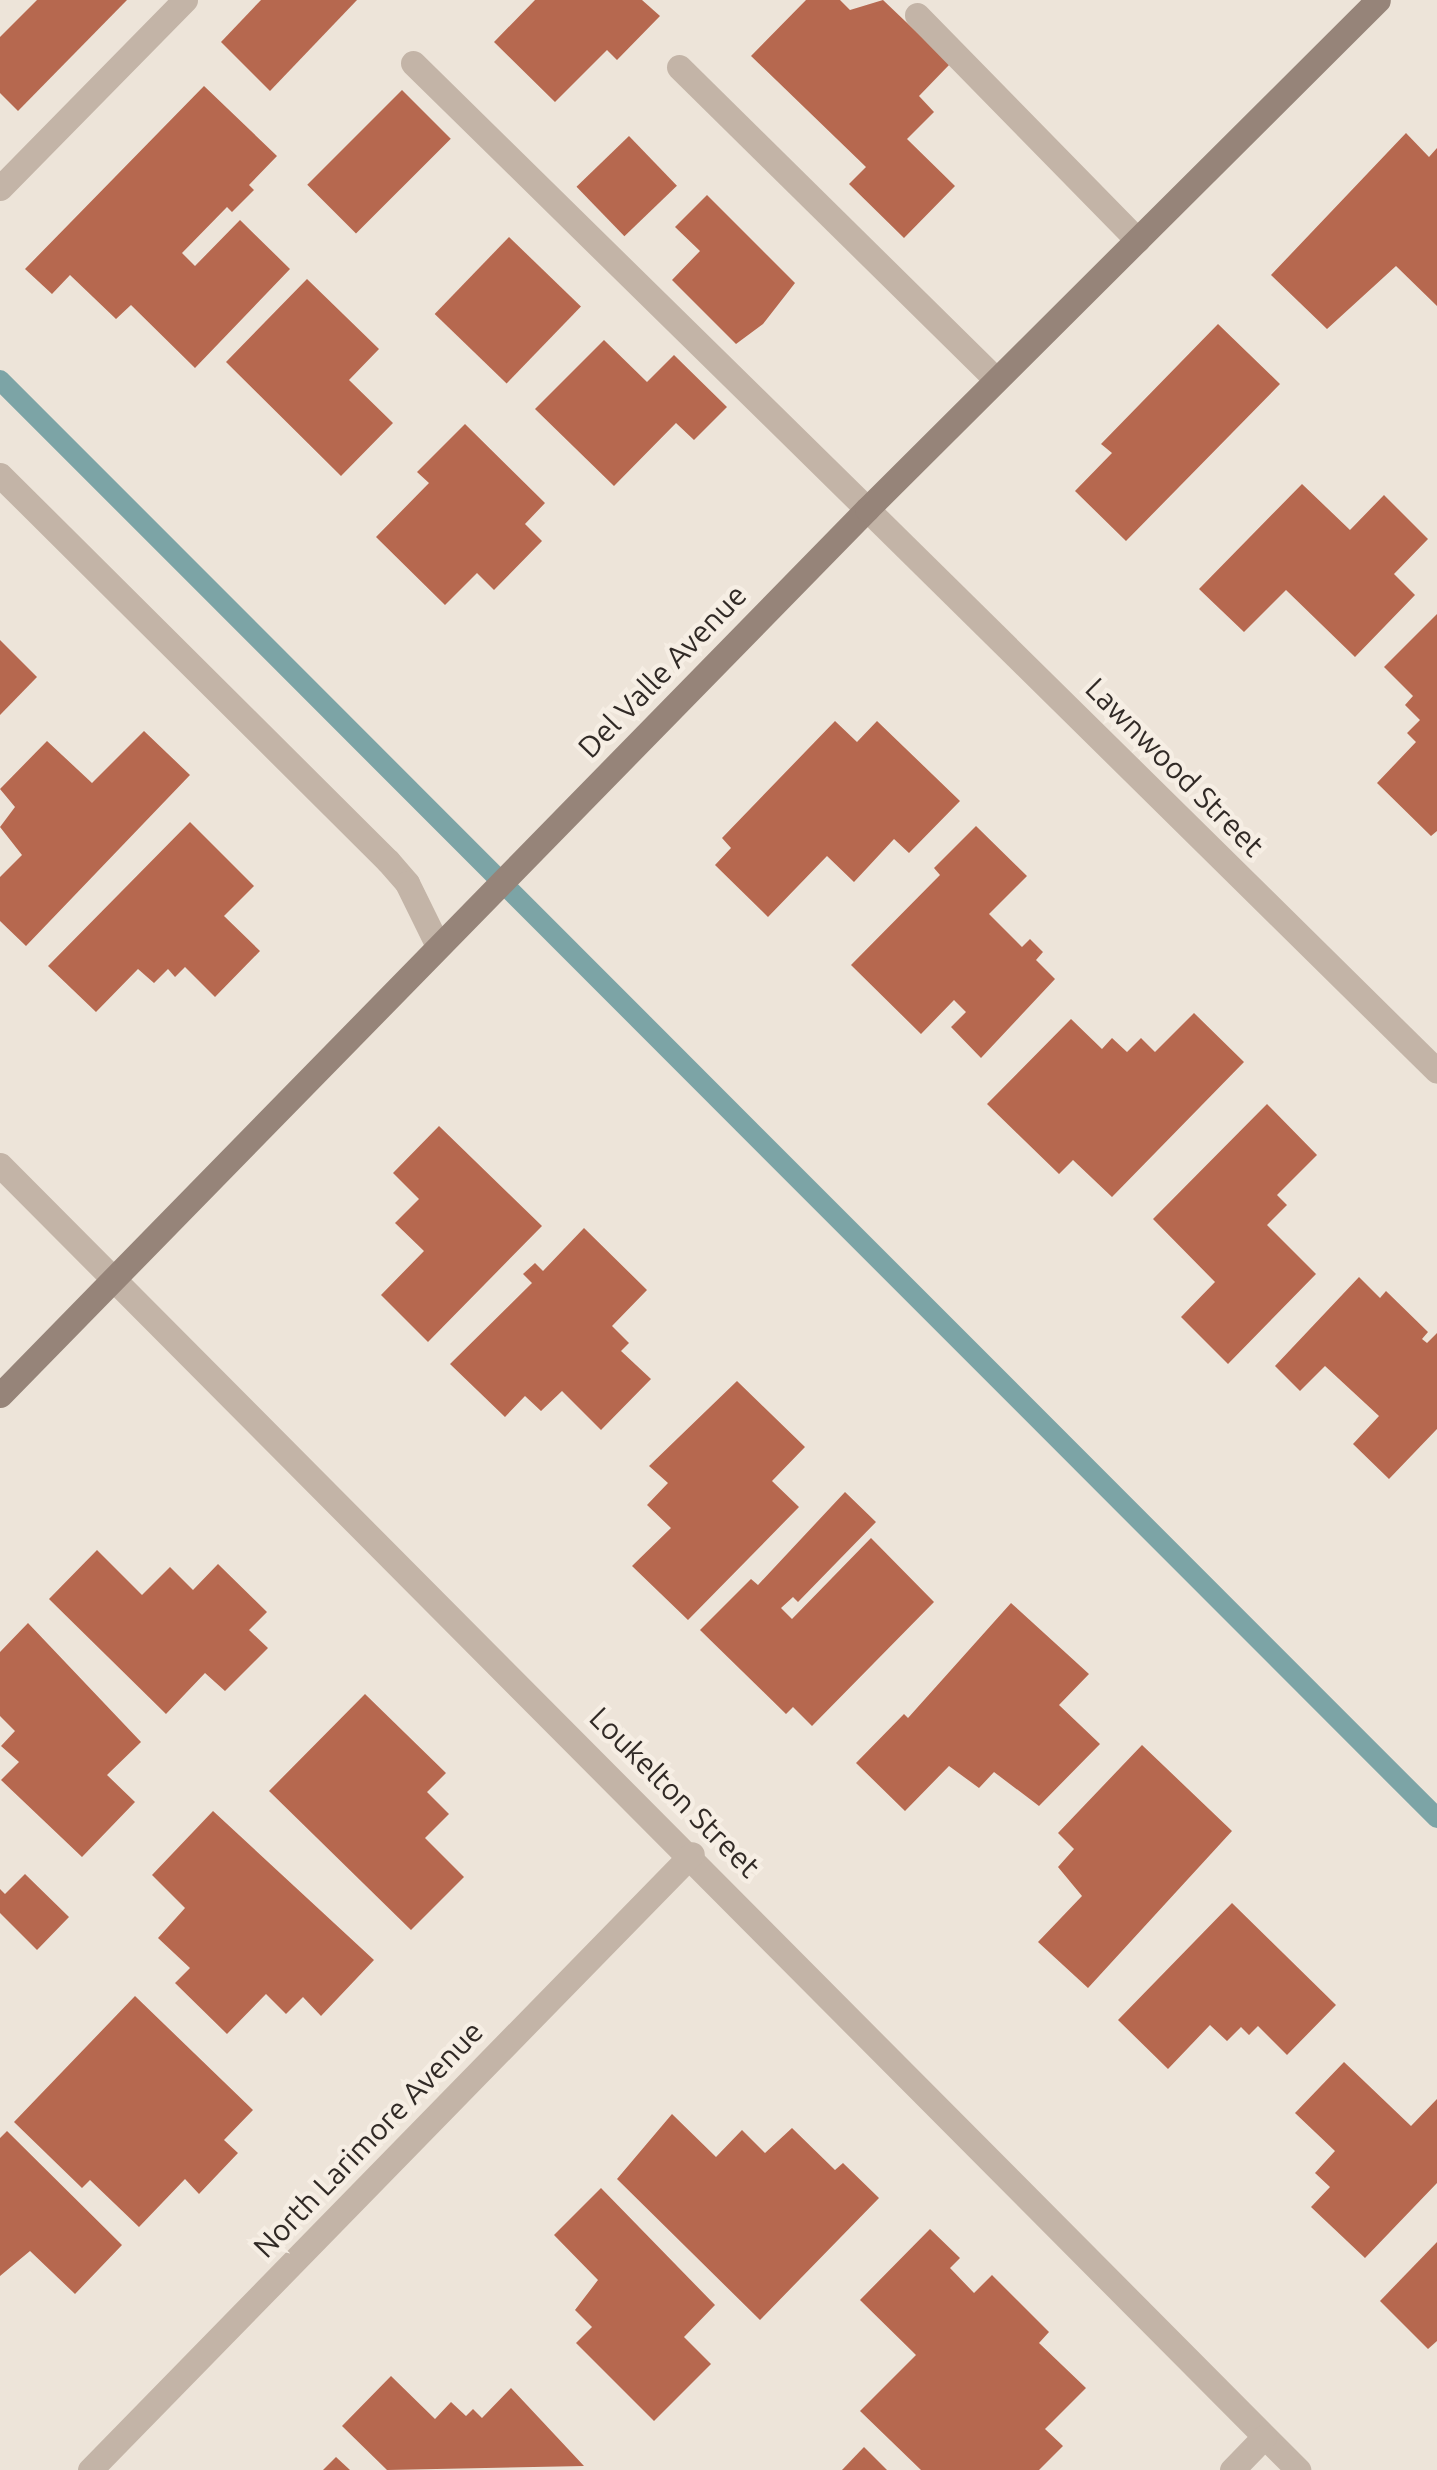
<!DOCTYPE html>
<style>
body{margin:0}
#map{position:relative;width:1437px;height:2470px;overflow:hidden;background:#ede4d9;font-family:Ubuntu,sans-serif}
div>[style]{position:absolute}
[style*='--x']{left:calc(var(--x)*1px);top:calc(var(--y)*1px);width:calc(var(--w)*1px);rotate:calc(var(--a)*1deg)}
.stream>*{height:20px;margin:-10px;padding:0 10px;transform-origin:10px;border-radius:10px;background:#7ca4a6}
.building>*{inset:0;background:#b6684f;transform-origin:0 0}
.lane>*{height:25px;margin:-12.5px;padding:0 12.5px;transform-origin:12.5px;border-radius:12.5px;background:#c3b4a7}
.street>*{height:25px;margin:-12.5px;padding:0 12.5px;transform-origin:12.5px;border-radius:12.5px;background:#c3b4a7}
.secondary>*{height:25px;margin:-12.5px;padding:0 12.5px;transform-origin:12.5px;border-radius:12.5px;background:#968479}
span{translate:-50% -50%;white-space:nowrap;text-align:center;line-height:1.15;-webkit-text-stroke:9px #f6eee4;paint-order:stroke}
.street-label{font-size:30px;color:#312a26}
</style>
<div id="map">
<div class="stream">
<div style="--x:0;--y:380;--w:2033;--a:45.02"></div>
</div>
<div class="building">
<div style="clip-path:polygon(37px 0,127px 0,18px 111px,0 93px,0 37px)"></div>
<div style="clip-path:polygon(261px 0,357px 0,270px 91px,221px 42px)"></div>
<div style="clip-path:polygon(535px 0,642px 0,660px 16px,617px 60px,607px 50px,555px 102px,494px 42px)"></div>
<div style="clip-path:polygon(806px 0,840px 0,850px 10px,883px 0,950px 64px,919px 96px,934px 112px,907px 139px,955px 186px,904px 238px,849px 184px,866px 167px,751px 56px)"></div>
<div style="clip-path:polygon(204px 86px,277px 156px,249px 185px,254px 190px,232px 212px,227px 207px,182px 253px,195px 266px,240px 220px,290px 269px,195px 368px,131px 305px,116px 319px,70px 275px,52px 294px,25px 269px)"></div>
<div style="left:402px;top:90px;width:69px;height:134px;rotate:45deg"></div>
<div style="clip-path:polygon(1406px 133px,1429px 157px,1437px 148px,1437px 306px,1396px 266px,1327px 329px,1271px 275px)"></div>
<div style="left:629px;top:136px;width:69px;height:73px;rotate:46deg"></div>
<div style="clip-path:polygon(707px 195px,795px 283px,763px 324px,736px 344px,672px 280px,700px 251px,675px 227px)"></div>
<div style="left:509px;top:237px;width:100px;height:107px;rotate:44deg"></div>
<div style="clip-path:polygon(307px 279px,379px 349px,349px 380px,393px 423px,341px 476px,226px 362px)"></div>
<div style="clip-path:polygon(1218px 324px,1280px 384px,1126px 541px,1075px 491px,1112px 453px,1101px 444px)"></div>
<div style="clip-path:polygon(604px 340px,647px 382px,674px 355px,727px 407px,694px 440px,676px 423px,614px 486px,535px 409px)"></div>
<div style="clip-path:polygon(465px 424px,545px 503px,525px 524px,542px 541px,494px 590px,477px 573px,445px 605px,376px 537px,429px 483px,417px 472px)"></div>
<div style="clip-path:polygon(1302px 484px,1350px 530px,1384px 495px,1428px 539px,1394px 574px,1415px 595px,1355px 657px,1286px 590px,1244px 632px,1199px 589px)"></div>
<div style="clip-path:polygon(1437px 614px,1437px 831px,1431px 836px,1377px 783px,1416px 742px,1407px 733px,1420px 720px,1405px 705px,1413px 696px,1384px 667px)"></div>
<div style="clip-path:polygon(0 640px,37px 677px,0 715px)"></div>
<div style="clip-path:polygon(835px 721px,857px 742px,877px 721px,960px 801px,909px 853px,894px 839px,854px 882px,827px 856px,768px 917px,715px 865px,731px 848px,722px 838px)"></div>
<div style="clip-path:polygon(144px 731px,190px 775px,26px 946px,0 921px,0 877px,22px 855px,0 827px,15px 807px,0 789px,47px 741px,92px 783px)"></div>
<div style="clip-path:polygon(190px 822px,254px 886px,224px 916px,260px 951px,215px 997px,185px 967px,175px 977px,168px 969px,154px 983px,138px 969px,96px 1012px,48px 966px)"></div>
<div style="clip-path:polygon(976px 826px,1027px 876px,989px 914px,1022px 947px,1030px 939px,1043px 952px,1036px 960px,1055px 979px,981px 1058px,951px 1027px,966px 1012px,954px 1000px,921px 1034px,851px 965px,940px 875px,934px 868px)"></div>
<div style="clip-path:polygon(1194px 1013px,1244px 1062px,1112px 1197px,1073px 1160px,1059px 1174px,987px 1104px,1071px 1019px,1102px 1049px,1112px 1038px,1127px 1052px,1141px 1038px,1155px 1052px)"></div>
<div style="clip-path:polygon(1267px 1104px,1317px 1155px,1277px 1195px,1287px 1205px,1267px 1225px,1316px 1274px,1228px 1364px,1181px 1317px,1215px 1282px,1153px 1219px)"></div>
<div style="clip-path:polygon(439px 1126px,542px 1226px,428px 1342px,381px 1295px,424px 1251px,395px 1223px,419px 1199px,393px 1173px)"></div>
<div style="clip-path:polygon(584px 1228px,647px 1290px,612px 1326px,629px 1343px,621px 1351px,651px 1379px,601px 1430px,562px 1391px,541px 1411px,525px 1396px,505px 1417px,450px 1364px,532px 1283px,523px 1274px,535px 1263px,543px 1271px)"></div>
<div style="clip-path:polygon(1359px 1277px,1380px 1298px,1386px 1291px,1428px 1332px,1422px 1339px,1427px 1343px,1437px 1333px,1437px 1429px,1389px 1479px,1353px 1444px,1379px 1416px,1325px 1366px,1300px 1391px,1275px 1366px)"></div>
<div style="clip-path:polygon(737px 1381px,805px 1447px,772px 1481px,799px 1507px,688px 1620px,632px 1566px,671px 1528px,647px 1505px,668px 1483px,649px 1466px)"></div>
<div style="clip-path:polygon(845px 1492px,876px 1522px,798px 1602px,793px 1597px,781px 1608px,792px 1619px,871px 1538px,934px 1602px,812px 1726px,793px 1707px,786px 1714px,700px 1630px,751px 1579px,758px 1585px)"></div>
<div style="clip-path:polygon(97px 1550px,142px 1595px,170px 1567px,193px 1590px,218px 1564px,267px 1612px,249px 1630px,268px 1648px,225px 1691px,205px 1673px,166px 1714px,49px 1599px)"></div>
<div style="clip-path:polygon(1011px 1603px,1089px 1674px,1059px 1705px,1100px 1744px,1039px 1806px,994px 1772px,979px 1788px,949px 1766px,905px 1811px,856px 1763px,904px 1714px,908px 1718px)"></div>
<div style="clip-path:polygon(28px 1623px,141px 1742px,107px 1775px,135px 1802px,82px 1857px,1px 1780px,19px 1762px,1px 1746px,15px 1731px,0 1716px,0 1652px)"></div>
<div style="clip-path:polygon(365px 1694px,446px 1773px,427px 1792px,449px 1814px,425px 1838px,464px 1877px,411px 1930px,269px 1791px)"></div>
<div style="clip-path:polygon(1142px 1745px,1232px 1831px,1088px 1988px,1038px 1942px,1082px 1896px,1058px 1867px,1074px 1849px,1058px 1833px)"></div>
<div style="clip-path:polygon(213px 1811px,374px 1960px,321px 2016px,303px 1997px,286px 2014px,266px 1994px,227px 2034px,175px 1983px,190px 1968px,158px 1938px,185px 1908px,152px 1875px)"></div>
<div style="clip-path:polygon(25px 1874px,69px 1917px,37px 1950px,0 1913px,0 1889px,5px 1894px)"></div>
<div style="clip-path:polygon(1232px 1903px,1336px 2005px,1287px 2055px,1258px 2026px,1249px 2035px,1241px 2027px,1227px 2041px,1210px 2025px,1168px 2069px,1118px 2020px)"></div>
<div style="clip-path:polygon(135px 1996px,253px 2110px,224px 2140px,238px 2153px,199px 2194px,185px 2179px,139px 2227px,90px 2180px,82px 2188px,14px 2122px)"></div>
<div style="clip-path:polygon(1344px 2062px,1411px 2126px,1437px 2099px,1437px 2183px,1365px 2258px,1311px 2207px,1330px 2187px,1315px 2173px,1335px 2151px,1295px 2113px)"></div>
<div style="clip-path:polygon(672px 2114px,716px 2157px,742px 2130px,765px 2153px,792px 2128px,835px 2170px,843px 2163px,879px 2198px,760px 2320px,617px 2179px)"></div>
<div style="clip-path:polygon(7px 2131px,122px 2245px,75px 2294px,30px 2251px,0 2276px,0 2138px)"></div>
<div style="clip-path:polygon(601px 2188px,715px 2305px,684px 2337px,711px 2364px,654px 2421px,576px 2343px,592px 2327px,575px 2310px,598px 2280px,554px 2235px)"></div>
<div style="clip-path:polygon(930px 2229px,960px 2258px,950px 2268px,974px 2293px,992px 2275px,1049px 2332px,1039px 2343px,1086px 2388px,1045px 2429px,1063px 2446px,1039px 2470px,921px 2470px,860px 2411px,916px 2355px,860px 2300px)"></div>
<div style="clip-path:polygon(1437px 2242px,1437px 2341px,1428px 2349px,1380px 2301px)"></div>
<div style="clip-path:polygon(391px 2376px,435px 2419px,451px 2402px,466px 2416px,473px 2409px,482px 2418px,511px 2388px,584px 2466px,387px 2470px,342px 2426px)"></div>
<div style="clip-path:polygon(864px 2447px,887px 2470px,842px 2470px)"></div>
<div style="clip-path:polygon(336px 2457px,350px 2470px,323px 2470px)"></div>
</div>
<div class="lane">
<div style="--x:917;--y:15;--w:315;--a:45.6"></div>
<div style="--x:413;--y:63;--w:636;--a:44.49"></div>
<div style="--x:679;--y:67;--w:445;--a:44.6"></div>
<div style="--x:0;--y:188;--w:264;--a:-45.5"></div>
<div style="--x:0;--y:475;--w:547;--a:44.85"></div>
<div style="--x:388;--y:861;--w:29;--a:49"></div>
<div style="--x:407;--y:883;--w:70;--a:63.8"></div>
</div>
<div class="street">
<div style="--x:867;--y:509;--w:800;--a:44.6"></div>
<div style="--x:0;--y:1165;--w:1841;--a:45.15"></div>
<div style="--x:90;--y:2470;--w:861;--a:-45.66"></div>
<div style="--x:1232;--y:2470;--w:46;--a:-45.9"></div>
</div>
<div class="secondary">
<div style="--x:0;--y:1395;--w:1240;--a:-45.62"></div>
<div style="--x:867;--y:509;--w:721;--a:-44.89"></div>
</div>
<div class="street-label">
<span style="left:662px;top:671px;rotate:-46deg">Del Valle Avenue</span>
<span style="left:1175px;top:767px;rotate:45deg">Lawnwood Street</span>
<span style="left:675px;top:1792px;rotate:45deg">Loukelton Street</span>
<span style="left:368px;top:2139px;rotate:-46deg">North Larimore Avenue</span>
</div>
</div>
